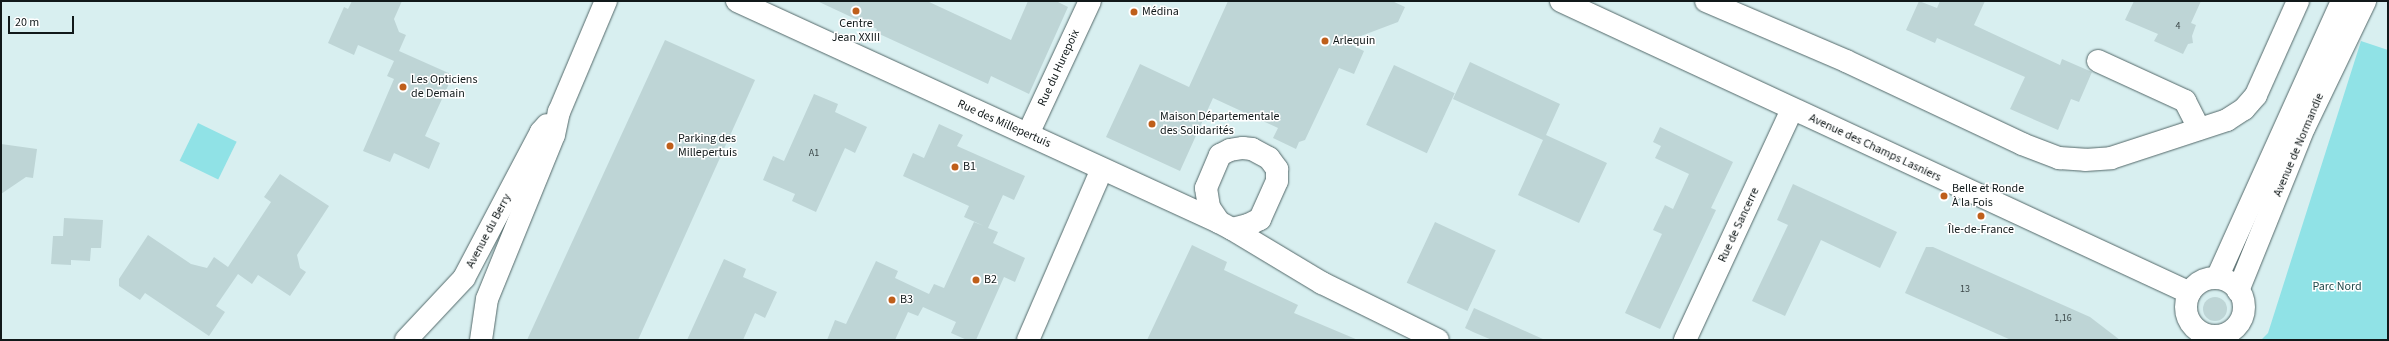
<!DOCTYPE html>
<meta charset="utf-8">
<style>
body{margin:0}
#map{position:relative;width:2389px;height:341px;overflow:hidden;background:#d8eff0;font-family:"Source Sans 3",sans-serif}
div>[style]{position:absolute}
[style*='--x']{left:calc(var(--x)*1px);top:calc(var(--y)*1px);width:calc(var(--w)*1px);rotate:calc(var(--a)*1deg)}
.green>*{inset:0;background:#90e2e6;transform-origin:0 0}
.building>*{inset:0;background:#bed5d6;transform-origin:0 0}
.round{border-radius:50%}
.roads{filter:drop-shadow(0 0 1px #536869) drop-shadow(0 0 1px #536869)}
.minor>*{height:22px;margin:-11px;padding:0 11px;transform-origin:11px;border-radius:11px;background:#fff}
.tertiary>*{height:22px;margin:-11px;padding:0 11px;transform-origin:11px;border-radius:11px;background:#fff}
.tertiary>.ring{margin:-11px;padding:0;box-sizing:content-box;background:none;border:22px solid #fff;border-radius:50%}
.dots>*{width:11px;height:11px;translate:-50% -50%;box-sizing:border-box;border:2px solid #fff;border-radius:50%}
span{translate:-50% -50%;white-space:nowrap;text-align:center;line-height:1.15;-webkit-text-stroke:3px #fff;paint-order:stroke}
.number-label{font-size:10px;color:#3c4849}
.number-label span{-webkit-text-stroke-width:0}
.poi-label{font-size:12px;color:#11191a}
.left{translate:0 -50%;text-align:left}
.street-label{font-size:12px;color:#11191a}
.park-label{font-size:12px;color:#224c4e}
.frame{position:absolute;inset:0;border:2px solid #11191a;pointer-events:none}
.scale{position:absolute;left:8px;top:16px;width:66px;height:18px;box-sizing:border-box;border:2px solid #11191a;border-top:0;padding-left:5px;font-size:12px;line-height:14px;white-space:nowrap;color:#11191a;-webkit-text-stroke:3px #fff;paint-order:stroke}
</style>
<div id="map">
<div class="green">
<div style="clip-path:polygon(2361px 41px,2388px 50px,2388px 340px,2261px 340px,2268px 333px)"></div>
<div style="left:198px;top:123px;width:43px;height:42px;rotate:26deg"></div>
</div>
<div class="building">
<div style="clip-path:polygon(352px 1px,402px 1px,394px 19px,399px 32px,406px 35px,399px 51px,453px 75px,425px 136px,440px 143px,429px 169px,394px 153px,390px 162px,363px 151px,394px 79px,387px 76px,394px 61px,358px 45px,354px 55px,328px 43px,344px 7px,348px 9px)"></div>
<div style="clip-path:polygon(817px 1px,927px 1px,1011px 40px,1028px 1px,1056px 1px,1068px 7px,1029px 94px,991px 76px,988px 84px,875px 32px,877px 29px)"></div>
<div style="clip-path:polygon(1228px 1px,1392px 1px,1405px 7px,1398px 22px,1345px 42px,1364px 51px,1354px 74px,1339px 68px,1305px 140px,1299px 142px,1296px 149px,1273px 138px,1278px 128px,1213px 98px,1180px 171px,1106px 137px,1140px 64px,1189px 87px)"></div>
<div style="clip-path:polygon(1919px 1px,1937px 8px,1940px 1px,1985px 1px,1974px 25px,2060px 65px,2062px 59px,2092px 72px,2079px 102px,2071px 99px,2058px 130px,2010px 109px,2025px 77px,1937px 38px,1935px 43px,1906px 30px)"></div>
<div style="clip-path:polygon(2134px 1px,2201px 1px,2191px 23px,2196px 25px,2192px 36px,2193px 43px,2188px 44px,2183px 54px,2154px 41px,2158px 34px,2125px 20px)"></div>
<div style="clip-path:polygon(665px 40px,755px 80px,638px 340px,527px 340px)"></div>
<div style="clip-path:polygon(1470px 62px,1560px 104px,1546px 135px,1607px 163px,1579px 223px,1518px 195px,1543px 140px,1453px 99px)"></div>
<div style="left:1394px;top:65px;width:67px;height:66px;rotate:25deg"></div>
<div style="clip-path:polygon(814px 94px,838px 104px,835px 112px,867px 127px,855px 153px,845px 148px,816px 212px,792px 201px,795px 194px,763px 180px,773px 156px,784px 161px)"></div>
<div style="clip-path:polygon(939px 124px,963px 135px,957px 146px,1025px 176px,1014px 200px,1003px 195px,988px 228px,998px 232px,993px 243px,1025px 258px,1015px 282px,1004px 277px,976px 340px,967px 340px,951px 333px,956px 322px,923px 307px,918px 316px,908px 312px,895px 340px,827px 340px,835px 320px,846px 324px,876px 261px,898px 271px,895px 278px,929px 294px,934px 284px,944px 288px,974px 222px,984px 226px,964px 217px,969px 206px,903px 176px,913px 153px,924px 158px)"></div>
<div style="clip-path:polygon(1660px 127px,1733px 162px,1711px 208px,1716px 210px,1660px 329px,1625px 313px,1662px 234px,1653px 230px,1665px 205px,1673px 209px,1689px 174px,1655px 158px,1661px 146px,1653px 142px)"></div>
<div style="clip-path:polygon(1px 144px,37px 149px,33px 178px,26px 177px,1px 194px)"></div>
<div style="clip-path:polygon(280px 174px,329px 206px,297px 255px,300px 268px,306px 272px,290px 296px,258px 275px,252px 284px,238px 274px,216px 306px,225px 312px,209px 336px,145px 293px,140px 300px,119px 286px,119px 279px,148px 235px,191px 264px,207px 268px,214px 257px,228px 267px,271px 202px,264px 197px)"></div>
<div style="clip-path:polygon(1793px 184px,1897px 232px,1880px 268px,1821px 240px,1785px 316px,1752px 301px,1788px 225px,1777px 220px)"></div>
<div style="clip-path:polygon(64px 218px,103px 220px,101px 248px,91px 248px,90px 261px,71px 260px,71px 265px,51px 264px,53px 236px,63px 236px)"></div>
<div style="left:1435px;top:222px;width:67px;height:67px;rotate:25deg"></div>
<div style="clip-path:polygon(1192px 245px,1227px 262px,1224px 270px,1298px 305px,1294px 313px,1358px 340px,1147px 340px)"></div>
<div style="clip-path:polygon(1926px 247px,1933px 247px,2090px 317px,2120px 340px,2011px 340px,1905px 293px)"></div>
<div style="clip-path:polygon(724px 259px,746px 269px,743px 277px,777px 292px,765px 318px,755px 313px,743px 340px,687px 340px)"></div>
<div class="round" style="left:2203px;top:297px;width:24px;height:24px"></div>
<div style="clip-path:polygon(1474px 308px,1545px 340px,1492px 340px,1473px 332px,1465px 328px)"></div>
</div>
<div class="roads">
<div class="minor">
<div style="--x:737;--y:1;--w:530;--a:24.63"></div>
<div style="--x:1706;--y:1;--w:152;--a:23.2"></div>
<div style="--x:1846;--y:61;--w:195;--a:25.2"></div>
<div style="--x:2022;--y:144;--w:40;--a:21"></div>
<div style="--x:2059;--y:158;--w:26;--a:4"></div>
<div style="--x:2085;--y:160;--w:26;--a:-4"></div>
<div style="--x:2111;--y:158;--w:122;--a:-18.1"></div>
<div style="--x:2227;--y:120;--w:20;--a:-33"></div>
<div style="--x:2244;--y:109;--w:18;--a:-49"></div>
<div style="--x:2256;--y:95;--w:103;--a:-65.9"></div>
<div style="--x:2098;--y:61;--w:96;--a:24.7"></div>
<div style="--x:2185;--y:101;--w:31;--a:63"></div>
<div style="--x:1028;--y:134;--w:147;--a:-65"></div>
<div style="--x:1243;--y:148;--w:9;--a:6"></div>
<div style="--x:1252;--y:149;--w:19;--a:28"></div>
<div style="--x:1269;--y:158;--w:14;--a:54"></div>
<div style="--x:1277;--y:169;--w:12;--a:90"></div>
<div style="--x:1277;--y:181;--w:42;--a:114.1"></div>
<div style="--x:1260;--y:219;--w:13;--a:153"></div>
<div style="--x:1248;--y:225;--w:16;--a:166"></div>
<div style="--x:1232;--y:229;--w:15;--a:-152"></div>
<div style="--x:1219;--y:222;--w:18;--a:-124"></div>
<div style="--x:1209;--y:207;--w:19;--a:-99"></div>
<div style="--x:1206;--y:188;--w:36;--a:-67"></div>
<div style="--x:1220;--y:155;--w:11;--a:-27"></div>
<div style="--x:1230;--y:150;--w:13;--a:-9"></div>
<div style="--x:1232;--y:229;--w:105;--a:31"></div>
<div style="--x:1322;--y:283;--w:129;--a:26.2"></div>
<div style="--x:1028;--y:340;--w:186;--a:-66.6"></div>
<div style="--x:1685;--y:340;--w:254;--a:-65.1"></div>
</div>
<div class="tertiary">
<div style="--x:1561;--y:1;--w:693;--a:24.9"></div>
<div style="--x:2217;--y:278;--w:304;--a:-65.7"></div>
<div class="ring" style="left:2186px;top:278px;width:36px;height:36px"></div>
<div style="--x:2238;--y:291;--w:176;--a:-68"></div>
<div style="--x:2304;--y:128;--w:141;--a:-64.3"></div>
<div style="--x:406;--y:340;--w:85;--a:-46.9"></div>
<div style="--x:464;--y:278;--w:165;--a:-62.2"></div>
<div style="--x:541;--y:132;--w:9;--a:-49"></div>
<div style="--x:481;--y:340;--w:41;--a:-81.7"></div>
<div style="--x:487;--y:299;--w:177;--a:-67.8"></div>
<div style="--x:554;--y:135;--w:24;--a:-78"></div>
<div style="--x:559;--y:112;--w:121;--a:-67.1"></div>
</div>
</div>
<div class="dots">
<div style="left:856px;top:11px;background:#bf5f1b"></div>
<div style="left:1134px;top:12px;background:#bf5f1b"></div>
<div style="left:1325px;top:41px;background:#bf5f1b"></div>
<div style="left:403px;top:87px;background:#bf5f1b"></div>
<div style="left:1152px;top:124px;background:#bf5f1b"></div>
<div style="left:670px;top:146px;background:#bf5f1b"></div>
<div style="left:955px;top:167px;background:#bf5f1b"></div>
<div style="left:1944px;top:196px;background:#bf5f1b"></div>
<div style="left:1981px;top:216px;background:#bf5f1b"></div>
<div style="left:976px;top:280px;background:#bf5f1b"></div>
<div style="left:892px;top:300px;background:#bf5f1b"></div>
</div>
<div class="number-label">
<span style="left:2178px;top:27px">4</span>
<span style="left:814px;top:154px">A1</span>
<span style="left:1965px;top:290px">13</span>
<span style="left:2063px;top:319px">1,16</span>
</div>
<div class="poi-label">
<span class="left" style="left:1142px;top:12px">Médina</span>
<span style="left:856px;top:31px">Centre<br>Jean XXIII</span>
<span class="left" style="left:1333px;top:41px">Arlequin</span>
<span class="left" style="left:411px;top:87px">Les Opticiens<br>de Demain</span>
<span class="left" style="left:1160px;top:124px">Maison Départementale<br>des Solidarités</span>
<span class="left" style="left:678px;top:146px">Parking des<br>Millepertuis</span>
<span class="left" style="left:963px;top:167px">B1</span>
<span class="left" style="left:1952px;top:196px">Belle et Ronde<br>À la Fois</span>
<span style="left:1981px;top:230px">Île-de-France</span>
<span class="left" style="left:984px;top:280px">B2</span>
<span class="left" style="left:900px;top:300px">B3</span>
</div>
<div class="street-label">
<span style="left:1059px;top:68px;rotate:-65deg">Rue du Hurepoix</span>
<span style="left:1004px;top:124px;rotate:24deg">Rue des Millepertuis</span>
<span style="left:2299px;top:145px;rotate:-67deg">Avenue de Normandie</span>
<span style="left:1875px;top:148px;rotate:25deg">Avenue des Champs Lasniers</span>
<span style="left:1739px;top:225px;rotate:-65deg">Rue de Sancerre</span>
<span style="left:489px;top:231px;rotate:-62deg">Avenue du Berry</span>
</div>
<div class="park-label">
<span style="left:2337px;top:287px">Parc Nord</span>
</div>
<div class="frame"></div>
<div class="scale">20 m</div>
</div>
